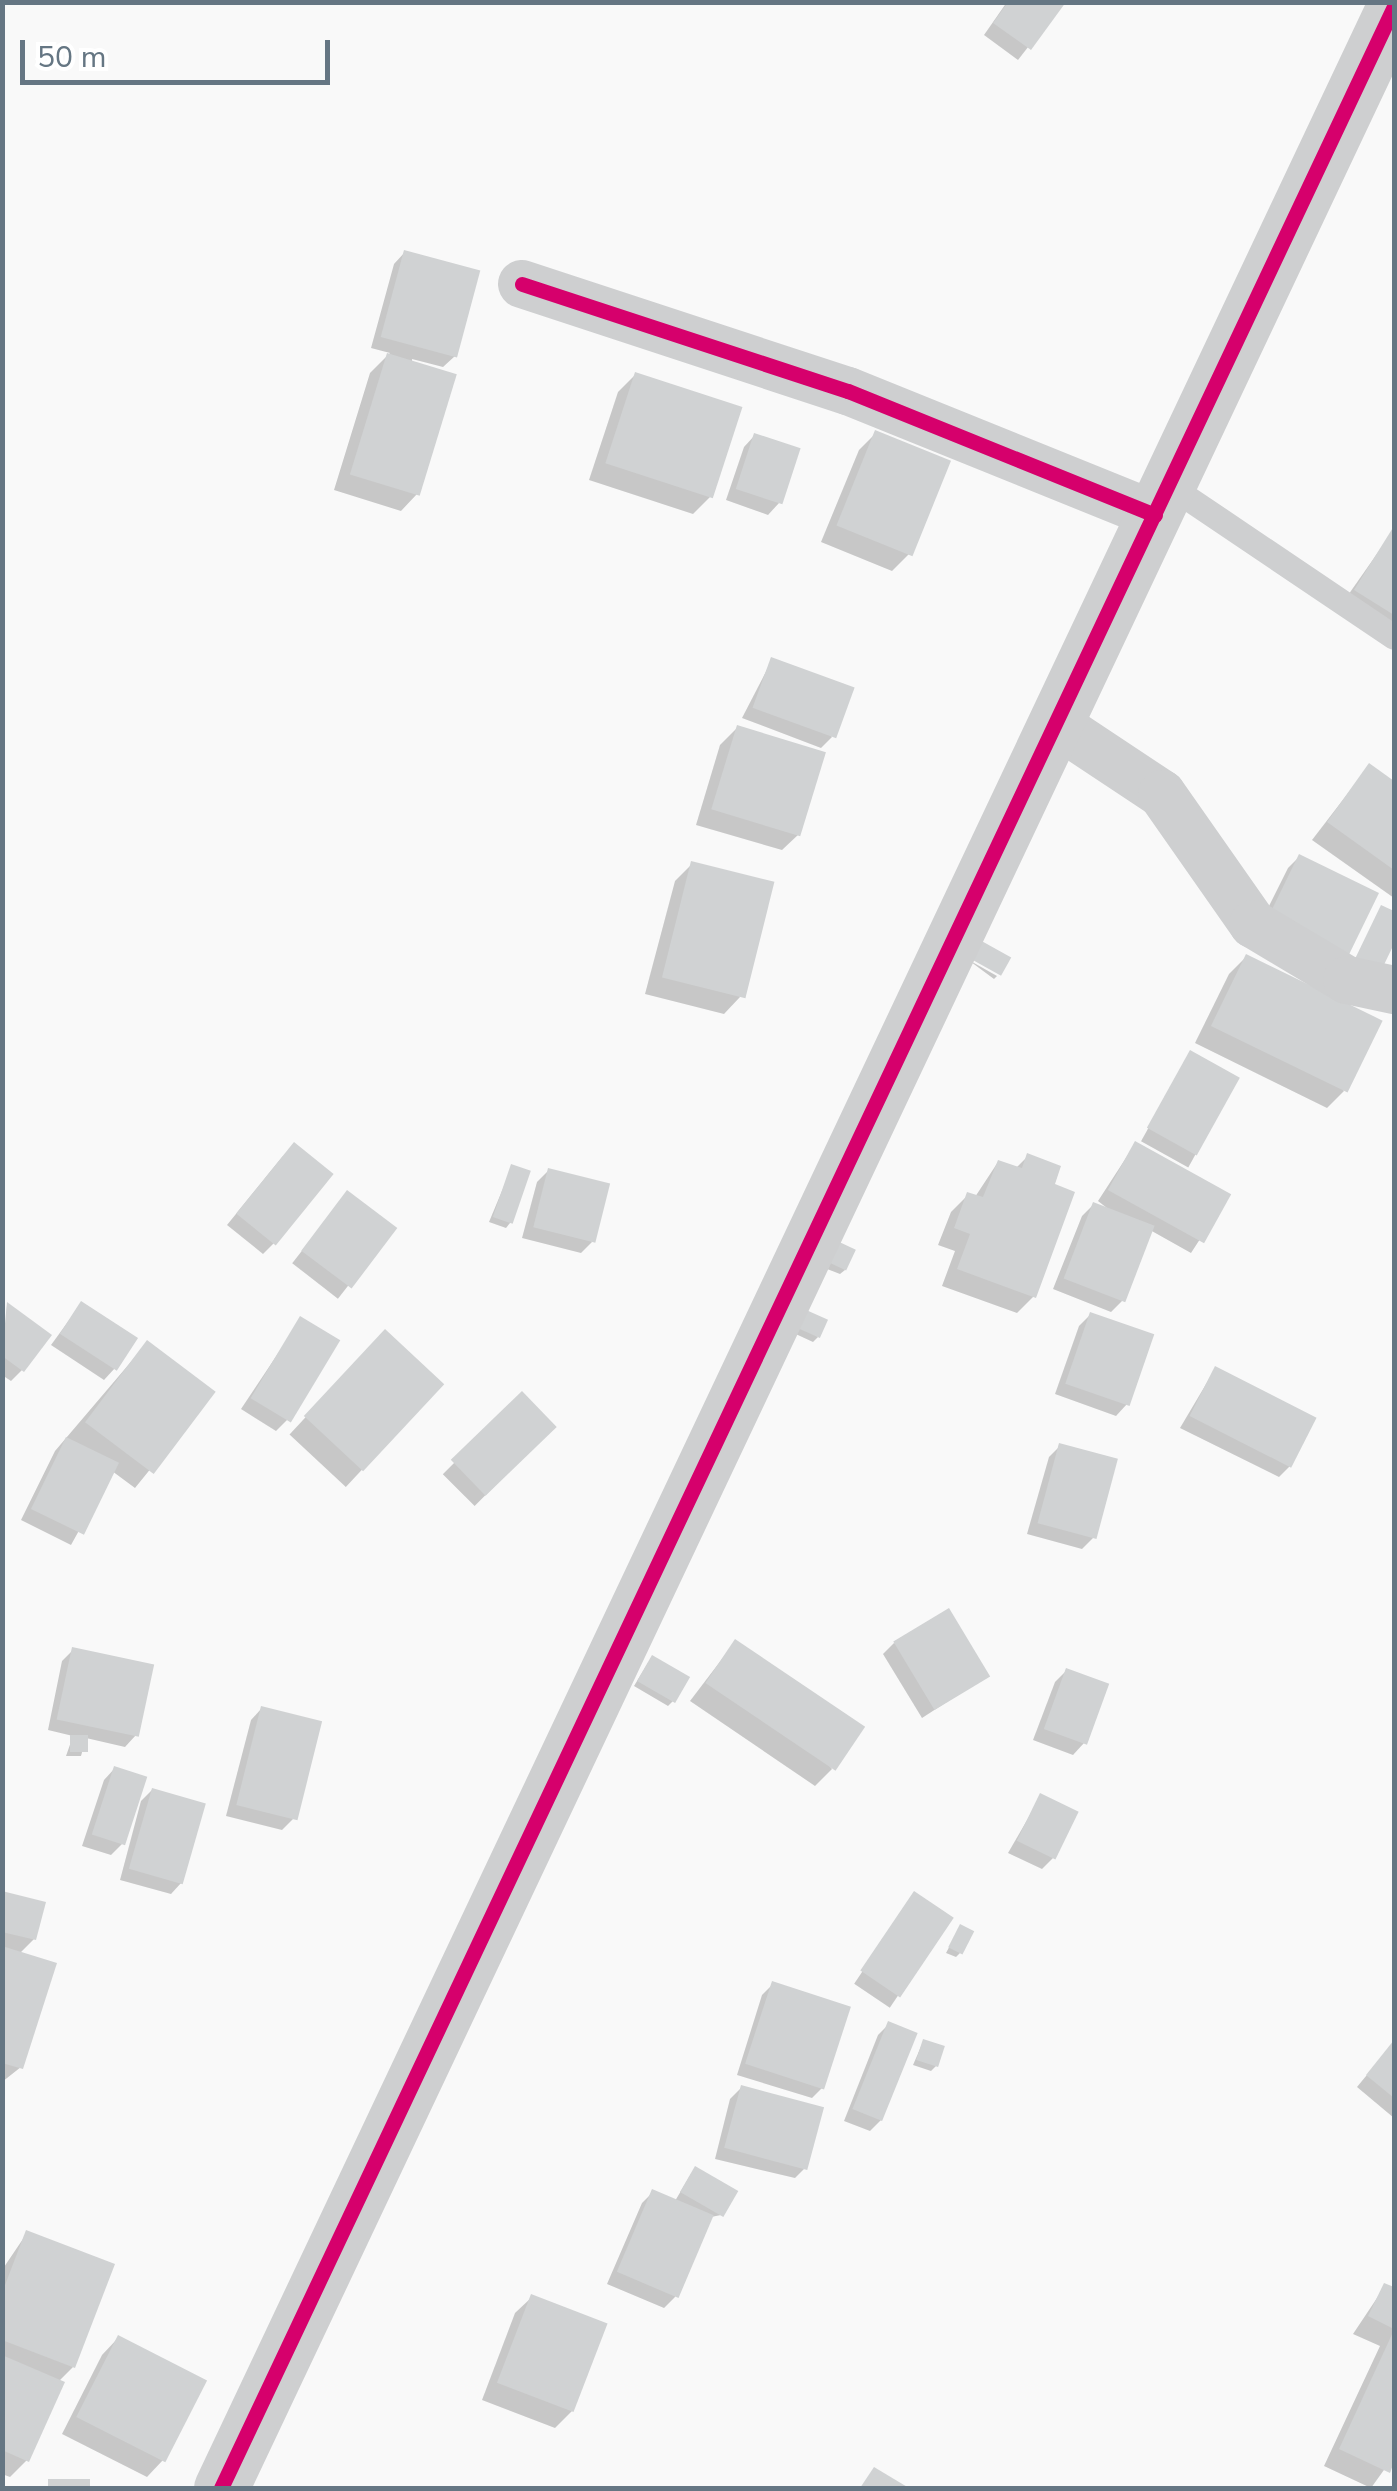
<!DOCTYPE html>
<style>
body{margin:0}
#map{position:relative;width:1397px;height:2491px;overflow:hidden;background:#f9f9f9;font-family:"Nunito Sans",sans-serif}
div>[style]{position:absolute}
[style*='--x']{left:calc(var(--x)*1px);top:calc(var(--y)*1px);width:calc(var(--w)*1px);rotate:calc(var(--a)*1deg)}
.shadow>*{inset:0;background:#0003;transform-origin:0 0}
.building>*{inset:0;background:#d0d2d3;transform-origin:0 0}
.service>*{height:25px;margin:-12.5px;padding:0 12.5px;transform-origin:12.5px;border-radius:12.5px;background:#cecfd0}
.minor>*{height:48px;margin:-24px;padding:0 24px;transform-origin:24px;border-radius:24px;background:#cecfd0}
.tertiary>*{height:55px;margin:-27.5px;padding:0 27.5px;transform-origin:27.5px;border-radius:27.5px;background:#cecfd0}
.cycleway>*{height:15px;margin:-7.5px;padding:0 7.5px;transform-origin:7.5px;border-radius:7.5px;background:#d6006c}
span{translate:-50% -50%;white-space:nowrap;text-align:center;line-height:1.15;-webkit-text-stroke:10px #fff;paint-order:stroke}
.frame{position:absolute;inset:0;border:5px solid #657683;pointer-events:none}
.scale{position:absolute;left:20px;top:40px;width:310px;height:45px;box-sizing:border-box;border:5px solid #657683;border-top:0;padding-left:12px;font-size:30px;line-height:35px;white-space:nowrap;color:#657683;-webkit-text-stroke:8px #fff;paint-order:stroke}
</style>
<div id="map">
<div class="shadow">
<div style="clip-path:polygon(1007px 2px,1063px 2px,1018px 60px,984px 35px)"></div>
<div style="clip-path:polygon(405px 252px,455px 356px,443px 367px,412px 359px,417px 494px,401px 511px,334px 490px,370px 373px,390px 353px,371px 348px,394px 264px)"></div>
<div style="clip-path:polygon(635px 375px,710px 497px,693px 514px,589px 480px,618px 392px)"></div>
<div style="clip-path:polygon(876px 433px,909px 554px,892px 571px,821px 542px,859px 450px)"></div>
<div style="clip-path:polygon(755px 435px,779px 503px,768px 515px,726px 500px,744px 447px)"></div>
<div style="clip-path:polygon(1393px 531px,1394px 532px,1394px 642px,1339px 608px)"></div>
<div style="clip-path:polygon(772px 660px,832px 737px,821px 748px,742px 718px)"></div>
<div style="clip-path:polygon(737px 728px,799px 834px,782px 850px,696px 825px,720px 745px)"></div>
<div style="clip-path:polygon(1369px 766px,1394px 784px,1394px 898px,1312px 840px)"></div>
<div style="clip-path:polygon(1299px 857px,1375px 894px,1255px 934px,1288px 868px)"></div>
<div style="clip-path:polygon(692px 864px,740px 997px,724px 1014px,645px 994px,675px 881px)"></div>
<div style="clip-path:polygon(1246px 957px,1344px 1091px,1327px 1108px,1195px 1043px,1229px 974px)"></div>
<div style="clip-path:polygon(967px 959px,997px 976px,994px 979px)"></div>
<div style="left:1190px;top:1053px;width:54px;height:101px;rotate:29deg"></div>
<div style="clip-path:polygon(1135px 1144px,1228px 1196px,1191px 1253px,1150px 1230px,1122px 1301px,1111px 1312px,1053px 1289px,1082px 1216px,1093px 1205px,1112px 1212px,1098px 1201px)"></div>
<div style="clip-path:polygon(283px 1156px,274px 1243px,263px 1254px,227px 1225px)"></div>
<div style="clip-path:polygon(1028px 1156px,1034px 1296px,1017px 1313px,942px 1286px,955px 1251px,938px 1245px,951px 1212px,968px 1195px,975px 1197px,998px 1162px,1015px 1169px)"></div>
<div style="clip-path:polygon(512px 1167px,510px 1223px,506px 1228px,489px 1222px)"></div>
<div style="clip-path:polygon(548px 1171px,592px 1242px,581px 1253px,522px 1238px,537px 1182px)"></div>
<div style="left:347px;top:1193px;width:58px;height:89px;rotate:38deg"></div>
<div style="clip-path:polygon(836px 1243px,845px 1270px,840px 1274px,822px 1267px)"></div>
<div style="clip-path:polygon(81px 1304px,115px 1368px,104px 1380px,51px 1345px)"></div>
<div style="clip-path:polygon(7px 1305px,22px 1370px,11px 1381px,2px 1375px)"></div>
<div style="clip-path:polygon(782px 1308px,818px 1337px,813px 1342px,774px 1324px)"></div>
<div style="clip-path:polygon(1091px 1314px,1127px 1404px,1116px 1416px,1055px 1394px,1079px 1326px)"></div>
<div style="clip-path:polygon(301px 1319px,287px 1420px,276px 1431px,241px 1409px)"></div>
<div style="left:385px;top:1332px;width:77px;height:140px;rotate:43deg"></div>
<div style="clip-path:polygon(147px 1343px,212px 1393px,135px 1488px,112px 1471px,71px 1545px,21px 1520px,55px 1451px)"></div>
<div style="clip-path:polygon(1215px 1369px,1290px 1466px,1279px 1477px,1180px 1428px)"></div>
<div style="left:522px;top:1395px;width:45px;height:112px;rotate:45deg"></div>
<div style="clip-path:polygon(1060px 1446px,1093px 1538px,1082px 1549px,1027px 1534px,1049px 1457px)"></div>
<div style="clip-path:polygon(735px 1642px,832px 1769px,815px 1786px,690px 1701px)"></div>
<div style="clip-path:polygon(894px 1643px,987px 1676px,922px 1718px,883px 1654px)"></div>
<div style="clip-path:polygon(73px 1650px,136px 1735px,125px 1747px,86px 1738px,81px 1756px,66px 1756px,73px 1736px,48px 1730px,62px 1661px)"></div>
<div style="clip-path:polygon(648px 1663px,673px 1701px,668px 1706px,634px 1686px)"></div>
<div style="clip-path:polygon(1066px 1671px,1084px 1743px,1073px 1755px,1033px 1740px,1055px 1682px)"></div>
<div style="clip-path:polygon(262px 1708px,293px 1819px,282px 1830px,226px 1816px,251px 1720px)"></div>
<div style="clip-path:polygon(115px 1768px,122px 1844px,111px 1855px,82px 1846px,104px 1780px)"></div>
<div style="clip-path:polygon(152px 1790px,182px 1882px,171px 1894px,120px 1880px,141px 1801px)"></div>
<div style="clip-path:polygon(1041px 1796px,1053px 1858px,1042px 1869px,1008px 1853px)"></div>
<div style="clip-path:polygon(2px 1893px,34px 1939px,19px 1954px,21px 2067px,2px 2082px)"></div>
<div style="left:914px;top:1895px;width:43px;height:107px;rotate:34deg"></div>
<div style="clip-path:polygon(960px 1927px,960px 1953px,956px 1957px,946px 1953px)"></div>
<div style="clip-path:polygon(773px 1984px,823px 2087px,812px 2098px,737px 2075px,762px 1995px)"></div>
<div style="clip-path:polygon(889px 2024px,881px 2120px,870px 2131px,844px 2121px,878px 2035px)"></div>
<div style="clip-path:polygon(923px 2042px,936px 2066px,931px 2071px,913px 2065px)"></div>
<div style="clip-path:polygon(1394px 2042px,1394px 2118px,1357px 2087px)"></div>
<div style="clip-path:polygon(741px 2088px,806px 2167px,795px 2178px,715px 2159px,730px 2099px)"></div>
<div style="clip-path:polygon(691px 2174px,721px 2215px,711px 2217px,675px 2297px,664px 2308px,607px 2284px,642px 2203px,653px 2192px,675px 2201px)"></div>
<div style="clip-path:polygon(27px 2233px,73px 2367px,58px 2382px,27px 2460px,10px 2477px,2px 2474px,2px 2270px)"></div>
<div style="clip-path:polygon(1385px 2286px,1394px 2290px,1394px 2456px,1371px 2488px,1324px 2466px,1380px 2346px,1353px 2334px)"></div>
<div style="clip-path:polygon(532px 2297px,572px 2411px,555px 2428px,482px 2400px,515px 2313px)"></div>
<div style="clip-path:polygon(118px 2338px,163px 2460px,147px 2477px,62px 2434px,102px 2355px)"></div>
</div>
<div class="building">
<div style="clip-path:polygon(1008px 2px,1066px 2px,1031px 50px,993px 23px)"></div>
<div style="left:404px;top:250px;width:79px;height:90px;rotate:15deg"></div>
<div style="left:387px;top:353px;width:73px;height:127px;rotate:17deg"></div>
<div style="left:635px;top:372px;width:113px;height:96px;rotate:18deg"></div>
<div style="left:875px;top:430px;width:82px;height:103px;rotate:22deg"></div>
<div style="left:754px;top:433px;width:49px;height:59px;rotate:18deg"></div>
<div style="clip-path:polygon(1394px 526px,1394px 615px,1354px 590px)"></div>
<div style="left:771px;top:657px;width:89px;height:54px;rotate:20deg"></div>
<div style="left:737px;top:725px;width:93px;height:88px;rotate:17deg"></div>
<div style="clip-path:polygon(1369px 763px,1394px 781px,1394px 870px,1327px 822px)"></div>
<div style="left:1299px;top:854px;width:89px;height:77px;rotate:26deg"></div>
<div style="left:691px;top:861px;width:86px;height:120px;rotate:14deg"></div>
<div style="clip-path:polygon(1381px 905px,1394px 911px,1394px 944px,1379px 975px,1353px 963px)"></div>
<div style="left:978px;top:939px;width:38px;height:21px;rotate:29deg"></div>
<div style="left:1246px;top:954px;width:152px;height:80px;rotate:26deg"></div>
<div style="left:1190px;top:1050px;width:57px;height:89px;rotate:29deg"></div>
<div style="left:1135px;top:1141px;width:110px;height:56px;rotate:29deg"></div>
<div style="left:294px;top:1142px;width:51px;height:92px;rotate:39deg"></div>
<div style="clip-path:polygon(1027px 1153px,1061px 1166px,1055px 1184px,1075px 1192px,1036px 1298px,957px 1269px,970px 1234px,954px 1228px,967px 1192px,983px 1197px,998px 1160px,1022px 1168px)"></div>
<div style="left:511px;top:1164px;width:21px;height:56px;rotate:19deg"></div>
<div style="left:548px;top:1168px;width:64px;height:61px;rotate:14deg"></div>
<div style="left:347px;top:1190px;width:63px;height:76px;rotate:37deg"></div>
<div style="left:1093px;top:1202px;width:66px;height:82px;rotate:21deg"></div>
<div style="left:835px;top:1240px;width:23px;height:23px;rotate:25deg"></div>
<div style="left:81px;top:1301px;width:68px;height:39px;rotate:33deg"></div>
<div style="left:786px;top:1301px;width:46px;height:20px;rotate:24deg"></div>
<div style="clip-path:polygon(7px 1302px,52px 1335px,24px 1372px,2px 1356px)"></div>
<div style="left:1090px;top:1312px;width:68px;height:76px;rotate:19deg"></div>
<div style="left:300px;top:1316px;width:47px;height:96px;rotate:31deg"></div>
<div style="left:385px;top:1329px;width:81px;height:119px;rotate:43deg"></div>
<div style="left:147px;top:1340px;width:86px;height:103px;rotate:37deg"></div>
<div style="left:1215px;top:1366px;width:114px;height:56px;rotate:27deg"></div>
<div style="left:522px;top:1391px;width:50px;height:99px;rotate:46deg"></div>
<div style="left:66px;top:1437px;width:59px;height:80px;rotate:26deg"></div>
<div style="left:1059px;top:1443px;width:61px;height:83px;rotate:15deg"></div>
<div style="left:949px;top:1608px;width:80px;height:65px;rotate:59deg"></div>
<div style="left:735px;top:1639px;width:157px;height:53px;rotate:34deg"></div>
<div style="left:72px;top:1647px;width:84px;height:74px;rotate:12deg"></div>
<div style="left:652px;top:1655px;width:44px;height:30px;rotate:30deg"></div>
<div style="left:1066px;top:1668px;width:46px;height:65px;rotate:20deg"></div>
<div style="left:261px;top:1706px;width:63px;height:102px;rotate:14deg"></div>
<div style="left:70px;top:1735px;width:18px;height:17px"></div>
<div style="left:114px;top:1766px;width:35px;height:72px;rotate:18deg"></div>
<div style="left:152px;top:1788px;width:56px;height:84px;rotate:16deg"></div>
<div style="left:1040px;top:1793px;width:43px;height:53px;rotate:26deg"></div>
<div style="clip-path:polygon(2px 1891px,46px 1902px,36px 1940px,2px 1932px)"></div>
<div style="left:914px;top:1891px;width:48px;height:96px;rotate:34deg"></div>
<div style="left:960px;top:1924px;width:16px;height:26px;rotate:27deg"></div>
<div style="clip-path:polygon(2px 1946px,57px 1963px,23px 2069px,2px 2063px)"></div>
<div style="left:772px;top:1981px;width:83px;height:87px;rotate:18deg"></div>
<div style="left:888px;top:2021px;width:32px;height:95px;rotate:22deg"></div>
<div style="left:923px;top:2039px;width:23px;height:22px;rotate:18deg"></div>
<div style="clip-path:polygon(1394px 2040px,1394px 2098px,1366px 2075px)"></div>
<div style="left:741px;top:2085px;width:86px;height:65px;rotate:15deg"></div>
<div style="left:695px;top:2166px;width:50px;height:30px;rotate:30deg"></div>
<div style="left:652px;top:2189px;width:67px;height:90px;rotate:23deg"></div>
<div style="clip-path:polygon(26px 2230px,115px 2264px,75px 2368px,2px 2340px,2px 2293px)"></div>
<div style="clip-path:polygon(1384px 2283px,1394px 2287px,1394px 2329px,1368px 2316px)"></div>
<div style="left:531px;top:2294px;width:82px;height:95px;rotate:21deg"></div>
<div style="clip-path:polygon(1394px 2330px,1394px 2462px,1390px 2473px,1339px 2449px)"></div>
<div style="left:118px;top:2335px;width:100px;height:92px;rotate:27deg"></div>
<div style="clip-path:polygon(2px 2355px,65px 2382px,29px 2462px,2px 2450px)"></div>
<div style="clip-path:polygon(874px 2467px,909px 2488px,860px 2488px)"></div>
<div style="left:48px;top:2479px;width:42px;height:9px"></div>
</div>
<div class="service">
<div style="--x:1170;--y:486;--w:270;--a:34"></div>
</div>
<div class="minor">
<div style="--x:522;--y:284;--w:343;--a:18.2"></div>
<div style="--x:848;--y:391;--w:331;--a:22"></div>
<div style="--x:1055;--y:723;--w:128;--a:33.6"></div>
<div style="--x:1162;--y:794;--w:159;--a:55"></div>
<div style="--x:1253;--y:924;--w:109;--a:30.8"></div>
<div style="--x:1347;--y:980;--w:48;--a:12"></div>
</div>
<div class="tertiary">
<div style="--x:221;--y:2488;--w:2745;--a:-64.7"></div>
</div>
<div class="cycleway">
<div style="--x:522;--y:284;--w:343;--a:18.2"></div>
<div style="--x:848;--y:391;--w:331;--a:22"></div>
<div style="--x:221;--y:2488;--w:2745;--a:-64.7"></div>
</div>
<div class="frame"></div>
<div class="scale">50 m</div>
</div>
